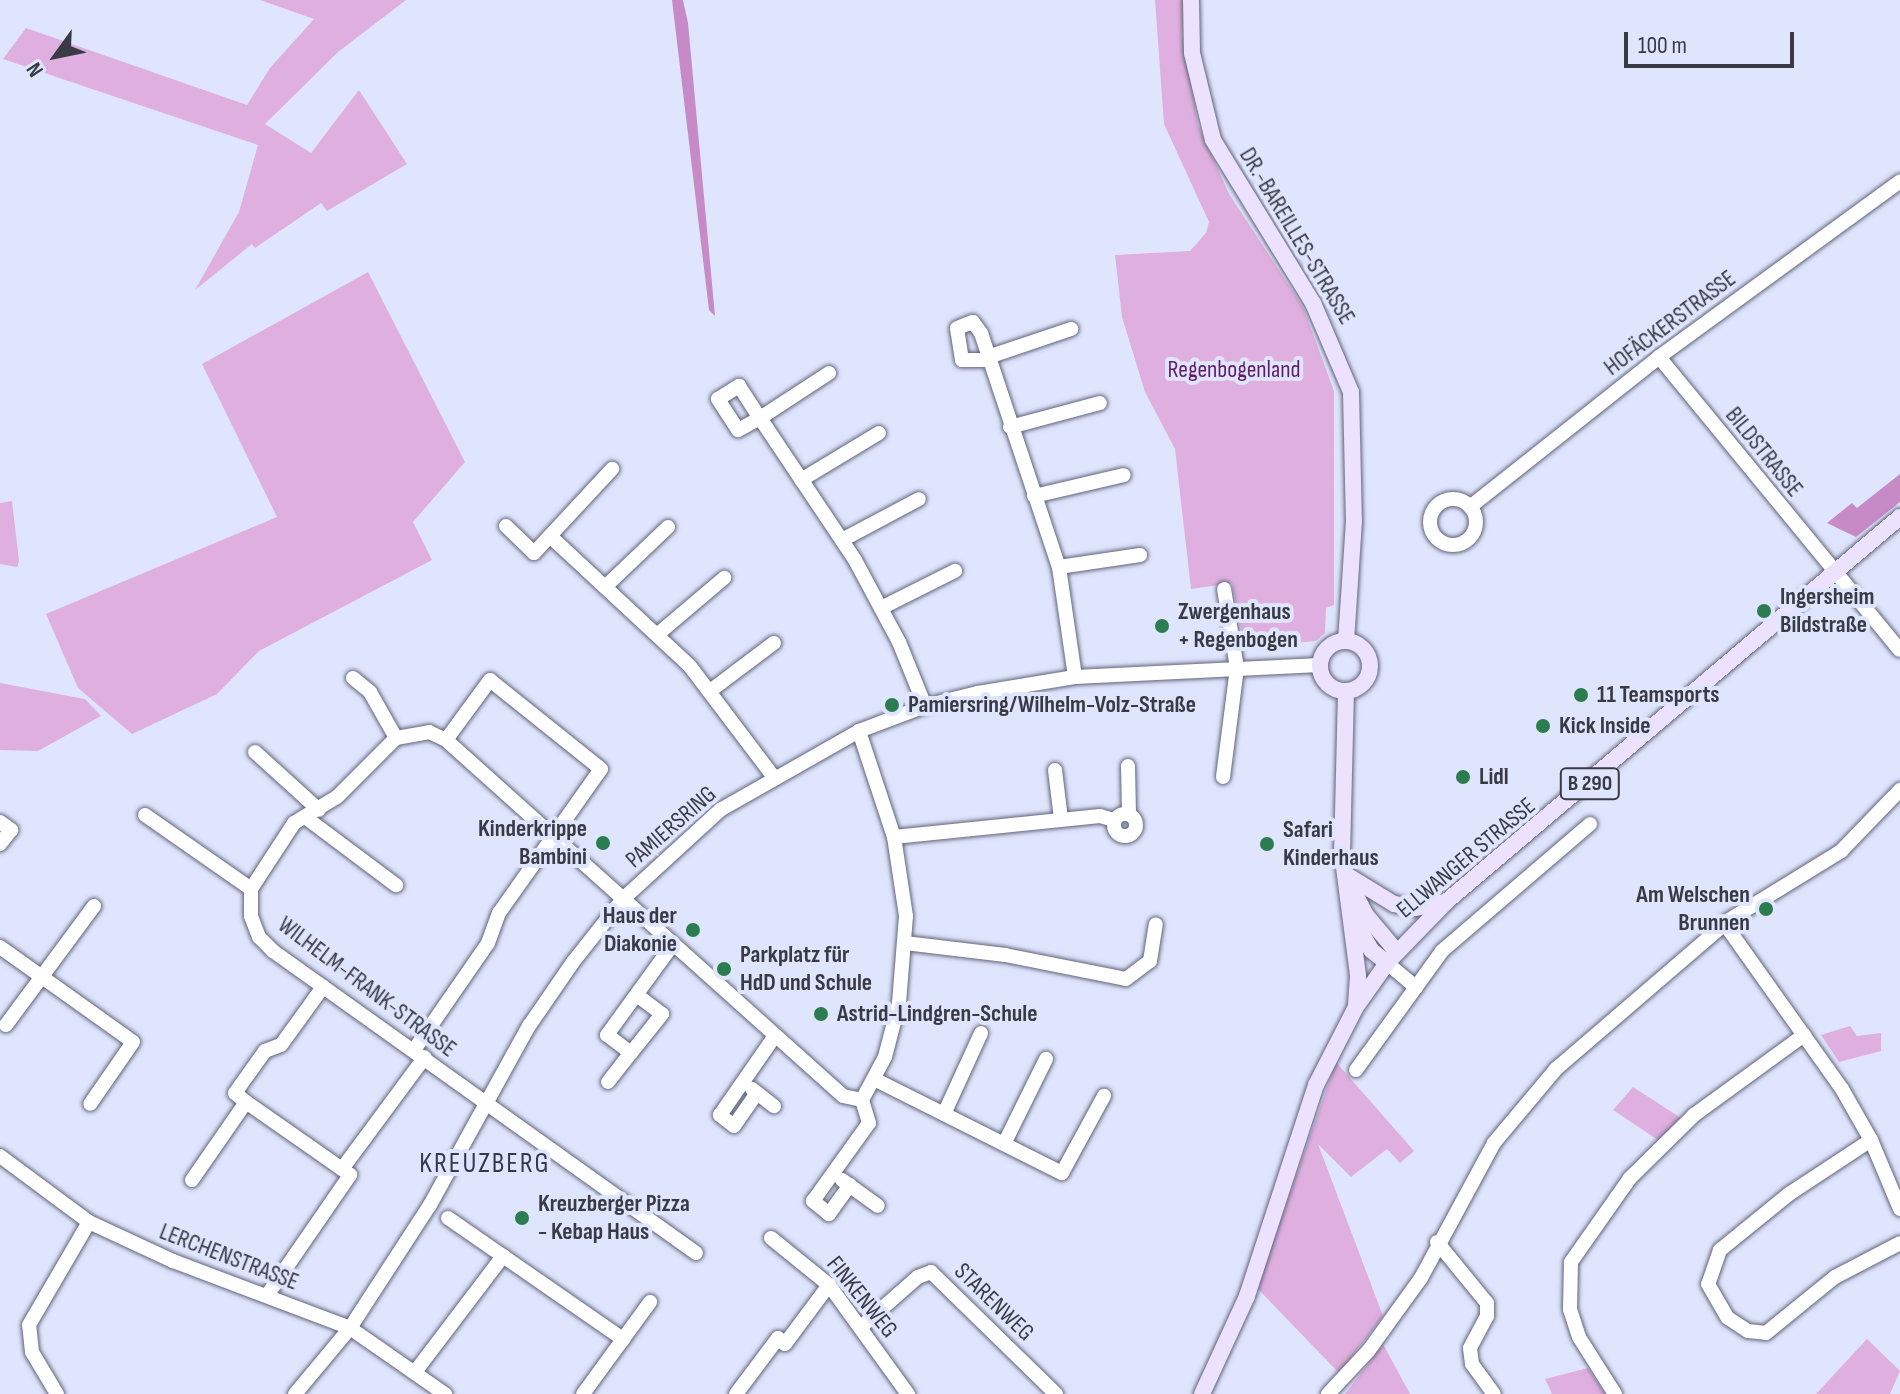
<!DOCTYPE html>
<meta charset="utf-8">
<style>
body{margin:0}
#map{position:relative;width:1900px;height:1394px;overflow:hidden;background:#e0e5fe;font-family:"Sofia Sans Condensed",sans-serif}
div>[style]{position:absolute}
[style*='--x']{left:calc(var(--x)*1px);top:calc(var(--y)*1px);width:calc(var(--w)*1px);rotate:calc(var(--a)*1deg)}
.green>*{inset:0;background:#dfafdf}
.forest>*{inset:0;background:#c68bc6}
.roads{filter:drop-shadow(0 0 2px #60647a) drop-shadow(0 0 2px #60647a)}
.minor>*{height:14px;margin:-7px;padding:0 7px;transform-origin:7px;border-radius:7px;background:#fff}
.minor>.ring{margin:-7px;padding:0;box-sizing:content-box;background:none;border:14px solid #fff;border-radius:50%}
.major>*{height:16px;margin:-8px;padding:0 8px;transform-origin:8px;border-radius:8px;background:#ece2fd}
.major>.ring{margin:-8px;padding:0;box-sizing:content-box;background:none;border:16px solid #ece2fd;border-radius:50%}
.dots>*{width:22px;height:22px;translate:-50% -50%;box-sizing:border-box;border:4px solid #e0e5fe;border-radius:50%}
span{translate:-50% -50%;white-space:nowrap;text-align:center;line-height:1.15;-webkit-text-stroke:8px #e0e5fe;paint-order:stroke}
.shield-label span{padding:2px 6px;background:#e0e5fe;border:2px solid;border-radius:6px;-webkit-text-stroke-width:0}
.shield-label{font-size:22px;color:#383a44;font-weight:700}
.street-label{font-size:24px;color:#383a44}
.park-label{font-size:24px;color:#621c65}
.poi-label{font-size:24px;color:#383a44;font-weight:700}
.left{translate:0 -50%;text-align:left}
.right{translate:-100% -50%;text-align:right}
.quarter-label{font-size:28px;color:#34384b;letter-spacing:2px}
.north{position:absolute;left:16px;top:16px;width:80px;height:80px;-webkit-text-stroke:6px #e0e5fe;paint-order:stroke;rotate:237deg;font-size:22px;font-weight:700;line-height:32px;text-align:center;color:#383a44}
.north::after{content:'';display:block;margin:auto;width:28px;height:36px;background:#383a44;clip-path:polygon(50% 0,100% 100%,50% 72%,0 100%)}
.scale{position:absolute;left:1624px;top:32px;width:170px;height:36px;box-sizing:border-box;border:4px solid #383a44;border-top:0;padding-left:10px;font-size:24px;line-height:28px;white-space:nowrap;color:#383a44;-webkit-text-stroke:6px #e0e5fe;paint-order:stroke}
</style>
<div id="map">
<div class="green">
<div style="clip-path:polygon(260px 0,406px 0,338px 52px,265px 124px,311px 153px,359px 90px,407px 164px,327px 211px,321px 203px,255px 248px,252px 244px,195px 290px,239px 212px,258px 145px,3px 59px,26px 28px,247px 105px,270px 68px,314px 19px)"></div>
<div style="clip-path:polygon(1155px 0,1185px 0,1182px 35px,1198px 125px,1229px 194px,1303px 307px,1334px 391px,1334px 605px,1326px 608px,1325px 633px,1316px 641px,1245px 647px,1232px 583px,1191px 589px,1175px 449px,1145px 392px,1122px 317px,1115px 255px,1190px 251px,1206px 233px,1209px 222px,1164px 124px)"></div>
<div style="clip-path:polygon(368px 272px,465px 462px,413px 522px,432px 560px,259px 651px,217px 694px,132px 734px,78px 688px,46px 614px,277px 517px,202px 364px)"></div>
<div style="clip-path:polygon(12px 501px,19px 561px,17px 567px,0 564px,0 503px)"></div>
<div style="clip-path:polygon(0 683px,85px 699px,101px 716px,38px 751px,0 750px)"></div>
<div style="clip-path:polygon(1850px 1026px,1857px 1036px,1881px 1033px,1881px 1051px,1839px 1062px,1821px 1035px)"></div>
<div style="clip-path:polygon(1336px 1062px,1414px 1151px,1400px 1163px,1387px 1149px,1351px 1177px,1318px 1144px,1383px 1316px,1339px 1373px,1257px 1288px)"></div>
<div style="clip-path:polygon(1633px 1087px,1681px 1118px,1658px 1140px,1613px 1110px)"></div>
<div style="clip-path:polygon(1867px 1339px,1900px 1371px,1890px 1394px,1816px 1394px)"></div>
<div style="clip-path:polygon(1383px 1344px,1410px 1394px,1345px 1394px,1369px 1363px)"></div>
<div style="clip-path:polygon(1588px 1368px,1605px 1394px,1552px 1394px,1545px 1379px)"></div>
</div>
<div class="forest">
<div style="clip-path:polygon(672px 0,683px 0,688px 23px,715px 316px,709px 310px)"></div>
<div style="clip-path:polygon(1900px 474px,1900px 502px,1856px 537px,1827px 523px,1852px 503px,1857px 508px)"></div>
</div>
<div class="roads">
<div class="minor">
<div style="--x:988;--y:357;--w:88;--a:-18.6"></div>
<div style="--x:1659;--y:357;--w:379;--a:50.6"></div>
<div style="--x:987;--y:360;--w:25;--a:180"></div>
<div style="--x:962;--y:360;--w:32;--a:-99"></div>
<div style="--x:957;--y:328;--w:17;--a:-21"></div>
<div style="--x:973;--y:322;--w:14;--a:54"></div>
<div style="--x:981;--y:333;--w:247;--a:71.6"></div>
<div style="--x:1059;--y:567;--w:111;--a:81.7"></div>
<div style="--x:829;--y:373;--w:82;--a:146.9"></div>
<div style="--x:760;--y:418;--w:25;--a:151"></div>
<div style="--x:738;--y:430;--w:37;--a:-123"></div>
<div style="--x:718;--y:399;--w:25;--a:-32"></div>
<div style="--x:739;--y:386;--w:38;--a:57"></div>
<div style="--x:760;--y:418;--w:171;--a:56.2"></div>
<div style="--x:855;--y:560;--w:93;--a:61.8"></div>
<div style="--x:899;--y:642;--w:69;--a:67.9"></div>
<div style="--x:1010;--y:427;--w:93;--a:-14.9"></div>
<div style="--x:801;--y:480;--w:91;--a:-31.1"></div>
<div style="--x:1034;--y:496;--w:92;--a:-13.1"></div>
<div class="ring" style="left:1430px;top:499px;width:32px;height:32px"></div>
<div style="--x:1470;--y:507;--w:241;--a:-38.4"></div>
<div style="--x:1659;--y:357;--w:298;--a:-36.1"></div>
<div style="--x:506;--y:526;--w:39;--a:44"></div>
<div style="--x:534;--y:553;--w:115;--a:-47.1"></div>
<div style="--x:550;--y:536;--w:190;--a:42.9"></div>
<div style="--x:689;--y:665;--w:139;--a:52.9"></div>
<div style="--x:842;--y:540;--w:87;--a:-28"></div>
<div style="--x:1059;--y:567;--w:82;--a:-8.4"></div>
<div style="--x:605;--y:587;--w:87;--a:-43.6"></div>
<div style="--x:881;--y:608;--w:83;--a:-26.6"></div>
<div style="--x:658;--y:634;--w:87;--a:-40.3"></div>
<div style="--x:353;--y:678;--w:22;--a:39"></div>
<div style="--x:370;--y:692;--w:53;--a:60.5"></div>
<div style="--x:710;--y:691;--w:80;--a:-36.9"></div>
<div style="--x:255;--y:752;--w:86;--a:42.2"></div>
<div style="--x:1128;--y:766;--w:48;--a:88.8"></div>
<div style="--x:1055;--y:770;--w:49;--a:83"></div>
<div style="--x:1223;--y:777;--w:110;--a:-82.7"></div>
<div style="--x:1237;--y:668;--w:80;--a:-99.3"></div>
<div class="ring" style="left:1114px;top:814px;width:8px;height:8px"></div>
<div style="--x:145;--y:815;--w:129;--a:34.9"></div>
<div style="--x:305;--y:817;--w:114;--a:36.8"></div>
<div style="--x:0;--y:822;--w:14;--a:36"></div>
<div style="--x:11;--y:830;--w:18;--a:128"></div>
<div style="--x:894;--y:837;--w:207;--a:-5.8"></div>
<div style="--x:1100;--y:816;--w:15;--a:16"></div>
<div style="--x:1724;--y:923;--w:204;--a:54.6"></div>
<div style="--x:1842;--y:1089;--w:59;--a:60.4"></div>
<div style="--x:1871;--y:1140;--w:75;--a:67.2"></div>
<div style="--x:905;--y:943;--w:101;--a:6.8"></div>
<div style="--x:1005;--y:955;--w:123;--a:11.2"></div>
<div style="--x:1126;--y:979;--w:30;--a:-37"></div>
<div style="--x:1150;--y:961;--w:37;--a:-81"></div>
<div style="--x:0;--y:947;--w:163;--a:35.5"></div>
<div style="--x:133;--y:1042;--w:75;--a:124.7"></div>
<div style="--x:1387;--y:963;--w:38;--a:40"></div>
<div style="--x:6;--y:1025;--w:148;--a:-53.5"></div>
<div style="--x:414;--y:1050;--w:130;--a:-55.3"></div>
<div style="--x:488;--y:943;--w:32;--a:-70"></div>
<div style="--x:499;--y:913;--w:176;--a:-54.7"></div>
<div style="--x:601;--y:769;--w:142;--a:-141.3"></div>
<div style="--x:490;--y:680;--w:74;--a:126.3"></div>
<div style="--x:631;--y:1053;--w:50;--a:-51.5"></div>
<div style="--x:662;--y:1014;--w:31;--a:-143"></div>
<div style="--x:1356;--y:1070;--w:147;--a:-54.1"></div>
<div style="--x:1442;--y:951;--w:195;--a:-40.6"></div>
<div style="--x:876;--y:1080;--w:208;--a:26.6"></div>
<div style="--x:1062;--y:1173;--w:88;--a:-61.4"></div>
<div style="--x:608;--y:1082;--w:37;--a:-52"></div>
<div style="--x:631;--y:1053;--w:30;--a:-143"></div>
<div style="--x:607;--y:1035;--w:112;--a:-54"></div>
<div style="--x:752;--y:1089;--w:28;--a:38"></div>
<div style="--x:757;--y:1093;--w:40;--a:124.9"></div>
<div style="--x:734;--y:1126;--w:18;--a:-142"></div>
<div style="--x:720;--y:1115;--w:95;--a:-55.3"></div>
<div style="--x:246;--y:1102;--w:117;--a:34.9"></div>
<div style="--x:944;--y:1114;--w:89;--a:-65.4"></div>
<div style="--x:1871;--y:1140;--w:98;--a:146.6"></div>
<div style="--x:1789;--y:1194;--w:89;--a:140.9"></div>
<div style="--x:1720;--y:1250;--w:36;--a:109"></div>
<div style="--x:1708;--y:1284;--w:39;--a:60"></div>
<div style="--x:1728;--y:1318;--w:24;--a:33"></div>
<div style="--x:1748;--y:1331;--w:18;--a:6"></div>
<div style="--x:1766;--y:1333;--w:89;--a:-39.1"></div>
<div style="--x:1835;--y:1277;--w:73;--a:-27.6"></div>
<div style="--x:1004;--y:1144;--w:95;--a:-63.7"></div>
<div style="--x:0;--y:1156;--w:111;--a:36.6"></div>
<div style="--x:89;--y:1222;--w:93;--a:24.9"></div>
<div style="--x:173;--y:1261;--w:189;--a:20.7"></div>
<div style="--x:350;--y:1328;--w:116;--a:34.8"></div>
<div style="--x:192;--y:1180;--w:95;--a:-55.3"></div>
<div style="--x:246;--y:1102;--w:14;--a:-141"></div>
<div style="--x:235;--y:1093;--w:52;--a:-54.5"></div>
<div style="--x:265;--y:1051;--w:17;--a:-21"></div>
<div style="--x:281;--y:1045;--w:72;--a:-54.1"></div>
<div style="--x:842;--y:1180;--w:44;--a:35.8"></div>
<div style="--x:850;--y:1185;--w:36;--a:126"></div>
<div style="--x:829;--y:1214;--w:21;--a:-141"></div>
<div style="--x:813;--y:1201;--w:96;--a:-54.3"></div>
<div style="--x:869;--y:1123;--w:24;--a:-107"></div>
<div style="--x:448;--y:1218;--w:213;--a:34.7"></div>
<div style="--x:771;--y:1238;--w:75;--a:39"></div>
<div style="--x:829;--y:1285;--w:135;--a:54.1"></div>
<div style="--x:1437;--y:1242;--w:79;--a:50.7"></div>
<div style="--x:1487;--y:1303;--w:13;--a:90"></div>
<div style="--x:1487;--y:1316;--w:36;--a:118"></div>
<div style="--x:1470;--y:1348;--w:16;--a:83"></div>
<div style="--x:1472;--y:1364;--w:37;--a:54"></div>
<div style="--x:696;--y:1253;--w:520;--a:-144.48"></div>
<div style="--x:273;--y:951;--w:20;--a:-135"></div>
<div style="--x:259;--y:937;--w:22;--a:-111"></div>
<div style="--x:251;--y:916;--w:27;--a:-90"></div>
<div style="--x:251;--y:889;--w:79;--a:-56.9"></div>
<div style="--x:294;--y:823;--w:50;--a:-31.2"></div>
<div style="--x:337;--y:797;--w:83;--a:-45"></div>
<div style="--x:396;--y:738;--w:34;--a:-10"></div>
<div style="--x:429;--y:732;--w:19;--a:25"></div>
<div style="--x:446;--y:740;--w:533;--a:41.88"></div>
<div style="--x:843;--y:1096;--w:19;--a:12"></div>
<div style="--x:862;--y:1100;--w:49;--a:-61.9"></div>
<div style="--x:885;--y:1057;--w:56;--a:-75.5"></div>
<div style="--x:899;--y:1003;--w:87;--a:-85.4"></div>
<div style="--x:906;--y:916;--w:80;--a:-98.6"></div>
<div style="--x:894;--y:837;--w:112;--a:-108.3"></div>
<div style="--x:268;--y:1294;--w:145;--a:-55.4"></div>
<div style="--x:350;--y:1175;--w:10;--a:-143"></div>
<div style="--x:342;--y:1169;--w:139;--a:-53.5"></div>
<div style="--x:861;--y:1327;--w:76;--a:-41.3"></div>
<div style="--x:918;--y:1277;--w:14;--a:-21"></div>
<div style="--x:931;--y:1272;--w:175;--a:44.3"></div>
<div style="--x:415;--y:1372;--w:146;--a:-52.8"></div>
<div style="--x:57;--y:1394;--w:49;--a:-120.8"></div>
<div style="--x:32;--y:1352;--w:27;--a:-96"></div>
<div style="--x:29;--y:1325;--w:119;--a:-59.8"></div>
<div style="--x:295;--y:1394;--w:86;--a:-50.2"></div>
<div style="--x:350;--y:1328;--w:147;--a:-57"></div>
<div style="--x:430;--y:1205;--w:205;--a:-61.1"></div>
<div style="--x:529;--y:1026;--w:78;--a:-55.5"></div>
<div style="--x:573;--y:962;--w:80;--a:-51.6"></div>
<div style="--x:623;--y:899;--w:132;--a:-42.5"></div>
<div style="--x:720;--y:810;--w:160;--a:-29.6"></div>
<div style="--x:859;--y:731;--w:71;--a:-20.7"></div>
<div style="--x:925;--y:706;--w:55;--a:-13.8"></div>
<div style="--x:978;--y:693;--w:98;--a:-9.4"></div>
<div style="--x:1075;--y:677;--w:245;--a:-2.8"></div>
<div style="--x:583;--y:1394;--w:114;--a:-53.9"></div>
<div style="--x:736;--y:1394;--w:70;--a:-53.1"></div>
<div style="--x:778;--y:1338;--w:9;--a:41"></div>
<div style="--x:785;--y:1344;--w:74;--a:-53.3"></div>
<div style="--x:1328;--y:1394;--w:60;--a:-47"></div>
<div style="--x:1369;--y:1350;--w:89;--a:-54.2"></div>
<div style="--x:1421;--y:1278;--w:153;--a:-61.6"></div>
<div style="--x:1494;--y:1143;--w:97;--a:-50"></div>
<div style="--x:1556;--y:1069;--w:228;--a:-40.7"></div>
<div style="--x:1729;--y:920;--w:132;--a:-31.6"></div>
<div style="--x:1841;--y:851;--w:85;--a:-46"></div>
<div style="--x:1615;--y:1394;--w:67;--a:-122.3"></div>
<div style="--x:1579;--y:1337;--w:28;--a:-108"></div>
<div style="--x:1570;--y:1310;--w:48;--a:-88.8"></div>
<div style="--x:1571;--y:1262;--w:103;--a:-54.9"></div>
<div style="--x:1630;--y:1178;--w:90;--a:-44.5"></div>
<div style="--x:1694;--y:1115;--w:136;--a:-36"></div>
</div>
<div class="major">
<div style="--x:1191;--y:0;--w:53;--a:88.9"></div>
<div style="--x:1192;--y:53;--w:89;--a:76.4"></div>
<div style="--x:1213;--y:140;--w:191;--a:58.5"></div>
<div style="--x:1313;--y:303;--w:97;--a:66.9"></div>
<div style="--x:1351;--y:392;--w:129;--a:88.7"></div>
<div style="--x:1354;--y:521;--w:120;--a:93.8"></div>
<div class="ring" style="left:1320px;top:641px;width:34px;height:34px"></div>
<div style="--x:1346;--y:691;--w:161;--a:91.4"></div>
<div style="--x:1342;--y:852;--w:125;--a:82.6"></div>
<div style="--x:1358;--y:976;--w:29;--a:94"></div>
<div style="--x:1345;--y:874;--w:57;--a:31.5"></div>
<div style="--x:1394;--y:904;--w:22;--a:10"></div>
<div style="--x:1416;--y:908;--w:30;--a:-12"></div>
<div style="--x:1351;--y:886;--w:31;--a:63"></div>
<div style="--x:1365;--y:914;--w:50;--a:49.9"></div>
<div style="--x:1354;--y:920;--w:34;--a:60"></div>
<div style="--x:1371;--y:950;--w:21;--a:39"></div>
<div style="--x:1202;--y:1394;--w:108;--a:-65.3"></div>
<div style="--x:1247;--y:1296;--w:222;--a:-71.9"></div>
<div style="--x:1316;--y:1085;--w:88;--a:-62.9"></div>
<div style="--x:1356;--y:1007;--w:54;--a:-54.8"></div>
<div style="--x:1387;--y:963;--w:86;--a:-45.9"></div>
<div style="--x:1447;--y:901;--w:594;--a:-40.29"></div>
</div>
</div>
<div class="dots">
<div style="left:1764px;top:611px;background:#2b7d4f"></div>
<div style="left:1162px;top:626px;background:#2b7d4f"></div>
<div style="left:1581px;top:695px;background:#2b7d4f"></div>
<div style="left:892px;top:705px;background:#2b7d4f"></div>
<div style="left:1543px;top:726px;background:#2b7d4f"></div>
<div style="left:1463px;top:777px;background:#2b7d4f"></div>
<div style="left:603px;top:843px;background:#2b7d4f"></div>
<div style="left:1267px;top:844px;background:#2b7d4f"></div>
<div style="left:1766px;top:909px;background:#2b7d4f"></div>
<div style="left:693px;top:930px;background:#2b7d4f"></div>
<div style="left:724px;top:969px;background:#2b7d4f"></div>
<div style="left:821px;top:1014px;background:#2b7d4f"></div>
<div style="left:522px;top:1218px;background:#2b7d4f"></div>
</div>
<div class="shield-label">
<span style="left:1590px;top:784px">B 290</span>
</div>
<div class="street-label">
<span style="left:1297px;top:236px;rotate:59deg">DR.-BAREILLES-STRASSE</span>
<span style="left:1670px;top:323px;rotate:-37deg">HOFÄCKERSTRASSE</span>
<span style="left:1764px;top:452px;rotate:51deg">BILDSTRASSE</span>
<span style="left:671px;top:827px;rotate:-41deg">PAMIERSRING</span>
<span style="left:1466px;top:858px;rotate:-40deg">ELLWANGER STRASSE</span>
<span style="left:367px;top:987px;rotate:37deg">WILHELM-FRANK-STRASSE</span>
<span style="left:229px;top:1257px;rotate:21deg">LERCHENSTRASSE</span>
<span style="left:862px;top:1297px;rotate:51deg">FINKENWEG</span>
<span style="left:994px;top:1302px;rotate:44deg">STARENWEG</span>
</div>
<div class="park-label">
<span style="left:1234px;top:370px">Regenbogenland</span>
</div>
<div class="poi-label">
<span class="left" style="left:1780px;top:611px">Ingersheim<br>Bildstraße</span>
<span class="left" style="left:1178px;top:626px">Zwergenhaus<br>+ Regenbogen</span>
<span class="left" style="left:1597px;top:695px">11 Teamsports</span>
<span class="left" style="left:908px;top:705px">Pamiersring/Wilhelm-Volz-Straße</span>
<span class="left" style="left:1559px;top:726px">Kick Inside</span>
<span class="left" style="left:1479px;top:777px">Lidl</span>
<span class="right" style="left:587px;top:843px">Kinderkrippe<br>Bambini</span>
<span class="left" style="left:1283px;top:844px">Safari<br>Kinderhaus</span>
<span class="right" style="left:1750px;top:909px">Am Welschen<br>Brunnen</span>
<span class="right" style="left:677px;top:930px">Haus der<br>Diakonie</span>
<span class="left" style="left:740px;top:969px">Parkplatz für<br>HdD und Schule</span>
<span class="left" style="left:837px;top:1014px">Astrid-Lindgren-Schule</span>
<span class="left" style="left:538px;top:1218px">Kreuzberger Pizza<br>- Kebap Haus</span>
</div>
<div class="quarter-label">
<span style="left:485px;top:1164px">KREUZBERG</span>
</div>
<div class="north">N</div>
<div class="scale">100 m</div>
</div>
